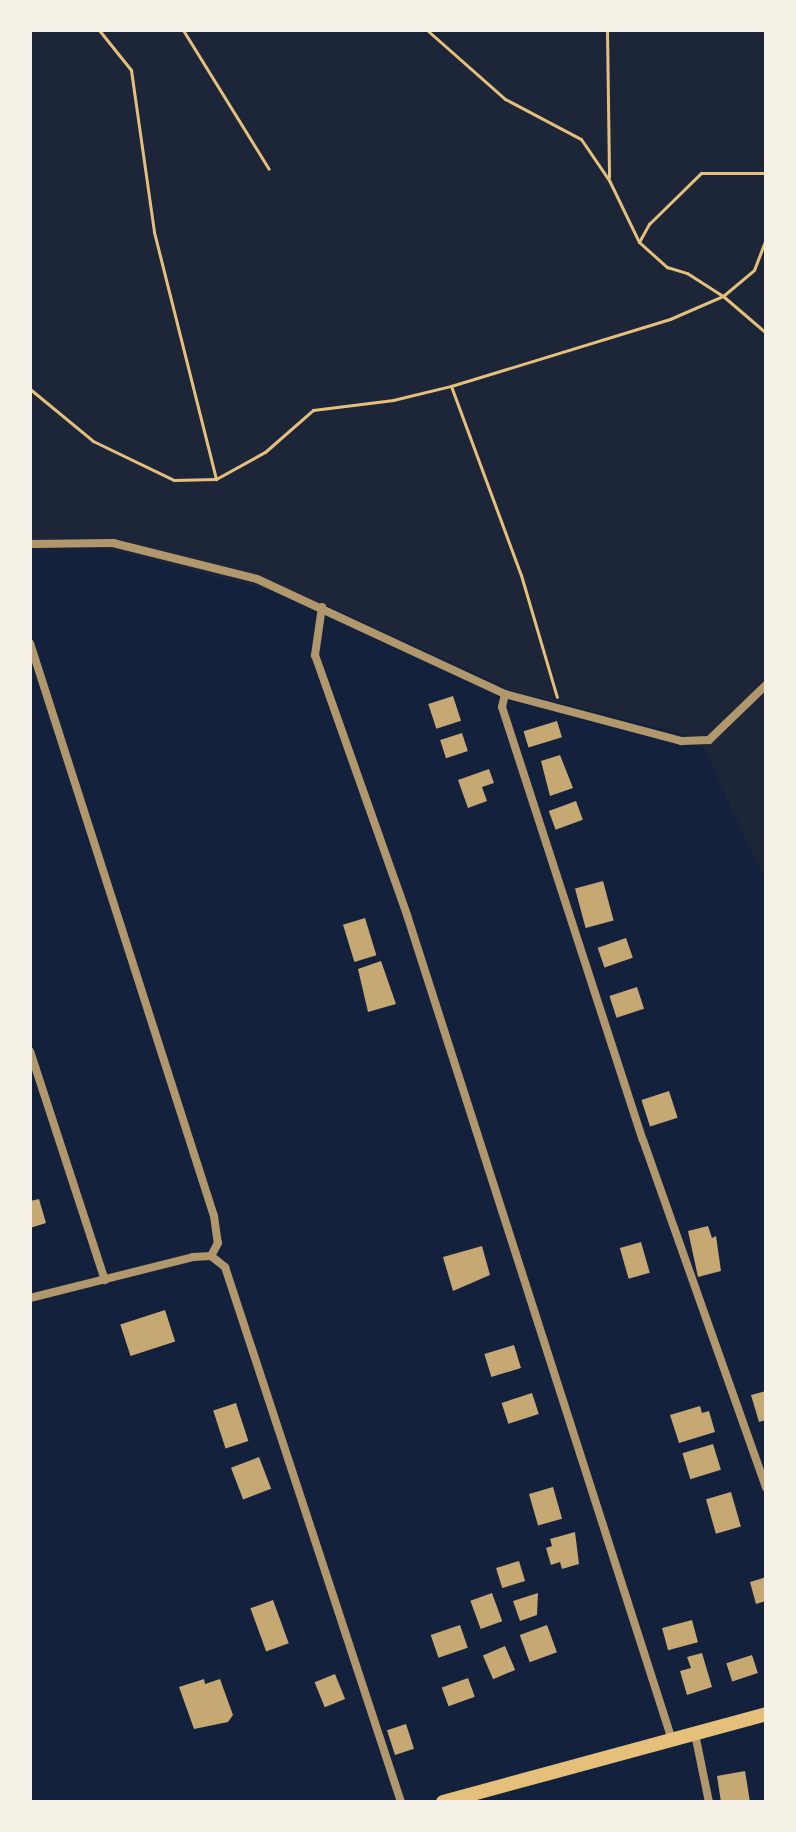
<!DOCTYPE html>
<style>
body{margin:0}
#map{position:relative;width:796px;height:1832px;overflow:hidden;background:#14213d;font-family:Signika,sans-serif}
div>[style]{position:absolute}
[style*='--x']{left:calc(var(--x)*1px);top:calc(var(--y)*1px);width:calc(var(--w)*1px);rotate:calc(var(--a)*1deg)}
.green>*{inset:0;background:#1d2539}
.building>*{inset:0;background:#c6a872;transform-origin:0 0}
.path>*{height:3px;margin:-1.5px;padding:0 1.5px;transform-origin:1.5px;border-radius:1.5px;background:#e5c07b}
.minor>*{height:8px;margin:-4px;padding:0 4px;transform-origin:4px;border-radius:4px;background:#b1986c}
.secondary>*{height:14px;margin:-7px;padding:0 7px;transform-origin:7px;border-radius:7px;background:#e5c07b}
span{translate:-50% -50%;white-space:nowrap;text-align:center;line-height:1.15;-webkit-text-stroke:8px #f6f1e7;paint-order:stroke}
.frame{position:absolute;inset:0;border:32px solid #f6f1e7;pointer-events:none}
</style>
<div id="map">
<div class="green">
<div style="clip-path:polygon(30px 30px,766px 30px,766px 882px,699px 738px,514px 691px,323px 604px,94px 545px,30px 550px)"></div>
</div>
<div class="building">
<div style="left:453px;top:696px;width:26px;height:26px;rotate:72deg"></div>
<div style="left:557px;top:721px;width:17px;height:35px;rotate:73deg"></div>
<div style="left:462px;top:733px;width:19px;height:23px;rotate:72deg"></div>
<div style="clip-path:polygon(560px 755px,573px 788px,550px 796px,541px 761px)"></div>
<div style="clip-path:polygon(489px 769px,494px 783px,482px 787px,487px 801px,468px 808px,458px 780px)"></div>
<div style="left:576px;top:801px;width:20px;height:29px;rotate:70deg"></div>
<div style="left:603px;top:881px;width:41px;height:29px;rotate:75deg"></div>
<div style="left:365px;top:918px;width:39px;height:23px;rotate:73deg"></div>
<div style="left:626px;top:938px;width:21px;height:30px;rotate:71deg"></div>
<div style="clip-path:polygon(381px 961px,396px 1004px,368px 1012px,358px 969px)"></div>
<div style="left:637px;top:987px;width:23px;height:29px;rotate:72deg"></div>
<div style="left:669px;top:1091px;width:28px;height:29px;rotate:72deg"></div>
<div style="clip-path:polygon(39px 1199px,46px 1223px,30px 1228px,30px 1201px)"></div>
<div style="clip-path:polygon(708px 1226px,712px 1238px,716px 1236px,721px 1271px,698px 1277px,688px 1231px)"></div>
<div style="left:641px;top:1242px;width:32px;height:22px;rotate:74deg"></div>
<div style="clip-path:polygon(482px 1246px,490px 1275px,453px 1291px,443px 1257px)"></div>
<div style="left:165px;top:1310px;width:33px;height:47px;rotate:72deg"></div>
<div style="left:514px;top:1345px;width:24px;height:31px;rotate:73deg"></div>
<div style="clip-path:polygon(766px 1391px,766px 1420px,759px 1422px,751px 1395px)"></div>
<div style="left:532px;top:1393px;width:22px;height:32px;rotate:72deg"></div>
<div style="left:236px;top:1403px;width:40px;height:24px;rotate:72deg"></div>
<div style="clip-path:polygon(700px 1406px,702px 1413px,709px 1411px,715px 1432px,679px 1443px,670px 1415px)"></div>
<div style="left:713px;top:1444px;width:27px;height:32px;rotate:73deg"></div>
<div style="left:259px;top:1457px;width:34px;height:30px;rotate:69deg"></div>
<div style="left:553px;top:1487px;width:33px;height:25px;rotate:74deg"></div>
<div style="left:731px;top:1492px;width:36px;height:26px;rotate:74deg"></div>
<div style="clip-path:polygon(575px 1532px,579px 1564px,562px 1569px,560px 1562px,551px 1565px,546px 1548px,552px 1546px,550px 1539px)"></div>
<div style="left:519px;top:1561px;width:21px;height:24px;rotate:73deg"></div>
<div style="clip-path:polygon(766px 1577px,766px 1601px,756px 1604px,750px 1582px)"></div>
<div style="left:492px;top:1593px;width:30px;height:23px;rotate:70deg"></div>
<div style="clip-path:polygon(538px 1593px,537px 1615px,520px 1621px,513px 1601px)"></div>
<div style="left:273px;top:1600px;width:46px;height:24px;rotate:70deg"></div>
<div style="left:692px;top:1620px;width:23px;height:31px;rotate:75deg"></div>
<div style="left:460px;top:1625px;width:24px;height:31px;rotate:71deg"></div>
<div style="left:547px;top:1625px;width:29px;height:29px;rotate:70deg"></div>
<div style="left:505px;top:1646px;width:26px;height:24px;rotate:67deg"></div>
<div style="clip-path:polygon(702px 1653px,712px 1687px,687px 1695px,680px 1671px,691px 1668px,687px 1657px)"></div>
<div style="left:752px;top:1655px;width:19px;height:27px;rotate:72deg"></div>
<div style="left:335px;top:1674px;width:27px;height:22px;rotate:68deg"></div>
<div style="left:468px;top:1678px;width:20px;height:28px;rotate:70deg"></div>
<div style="clip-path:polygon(204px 1679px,205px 1684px,220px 1679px,233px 1715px,228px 1722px,194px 1729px,179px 1687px)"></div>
<div style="left:406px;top:1724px;width:26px;height:20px;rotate:72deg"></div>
<div style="clip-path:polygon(745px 1771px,750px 1802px,721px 1802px,717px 1776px)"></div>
</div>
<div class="path">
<div style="--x:99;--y:30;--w:51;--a:51.3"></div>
<div style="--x:131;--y:70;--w:164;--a:81.9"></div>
<div style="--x:154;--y:232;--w:255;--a:75.9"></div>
<div style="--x:183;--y:30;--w:163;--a:58.3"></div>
<div style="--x:427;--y:30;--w:104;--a:41.5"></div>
<div style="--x:505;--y:99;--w:86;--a:27.8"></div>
<div style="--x:581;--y:139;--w:50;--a:55.7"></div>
<div style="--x:609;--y:180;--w:69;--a:64.2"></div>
<div style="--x:639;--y:242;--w:38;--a:42"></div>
<div style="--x:667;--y:267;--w:21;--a:17"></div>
<div style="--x:687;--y:273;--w:43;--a:32.6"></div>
<div style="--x:723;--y:296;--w:57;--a:40.7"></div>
<div style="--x:607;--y:30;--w:147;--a:89.2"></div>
<div style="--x:658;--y:30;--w:53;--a:0"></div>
<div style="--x:639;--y:242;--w:21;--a:-61"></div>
<div style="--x:649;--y:224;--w:73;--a:-44.4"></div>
<div style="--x:701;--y:173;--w:65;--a:0"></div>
<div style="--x:451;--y:386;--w:202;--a:69.7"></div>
<div style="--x:521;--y:575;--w:127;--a:73.6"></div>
<div style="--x:30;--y:389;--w:82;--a:39.5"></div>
<div style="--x:93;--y:441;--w:90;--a:25.7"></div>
<div style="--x:174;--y:480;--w:42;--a:-1.4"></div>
<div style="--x:216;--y:479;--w:56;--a:-28.9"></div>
<div style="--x:265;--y:452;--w:64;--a:-41.2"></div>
<div style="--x:313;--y:410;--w:81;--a:-7.1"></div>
<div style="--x:393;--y:400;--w:60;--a:-13.6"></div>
<div style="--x:451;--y:386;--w:229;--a:-17"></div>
<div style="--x:670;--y:319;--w:58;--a:-23.5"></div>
<div style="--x:723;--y:296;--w:40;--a:-40"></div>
<div style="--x:754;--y:270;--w:33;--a:-69"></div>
</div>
<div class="minor">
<div style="--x:30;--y:544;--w:83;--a:-0.7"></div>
<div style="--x:113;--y:543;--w:148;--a:14"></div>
<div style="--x:257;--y:579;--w:273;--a:24.9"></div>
<div style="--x:505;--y:694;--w:183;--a:14.9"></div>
<div style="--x:682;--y:741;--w:27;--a:-2"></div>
<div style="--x:709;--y:740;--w:79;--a:-44"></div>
<div style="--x:322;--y:607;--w:49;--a:98.3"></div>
<div style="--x:315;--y:655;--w:276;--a:70.5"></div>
<div style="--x:407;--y:915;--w:867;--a:72.19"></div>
<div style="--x:30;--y:643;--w:602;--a:72.2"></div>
<div style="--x:214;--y:1216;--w:27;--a:82"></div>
<div style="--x:218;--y:1243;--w:15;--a:118"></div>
<div style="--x:505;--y:694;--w:13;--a:103"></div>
<div style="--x:502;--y:707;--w:455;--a:72"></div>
<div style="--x:643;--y:1140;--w:369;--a:70.5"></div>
<div style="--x:30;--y:1051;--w:241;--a:71.9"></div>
<div style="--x:30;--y:1298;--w:168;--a:-14.1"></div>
<div style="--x:193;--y:1257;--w:18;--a:-3"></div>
<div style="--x:211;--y:1256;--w:18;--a:38"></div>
<div style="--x:225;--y:1267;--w:563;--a:71.79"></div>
<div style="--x:695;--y:1734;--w:69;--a:78.4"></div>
</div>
<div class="secondary">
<div style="--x:443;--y:1802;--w:335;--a:-15.2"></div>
</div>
<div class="frame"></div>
</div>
